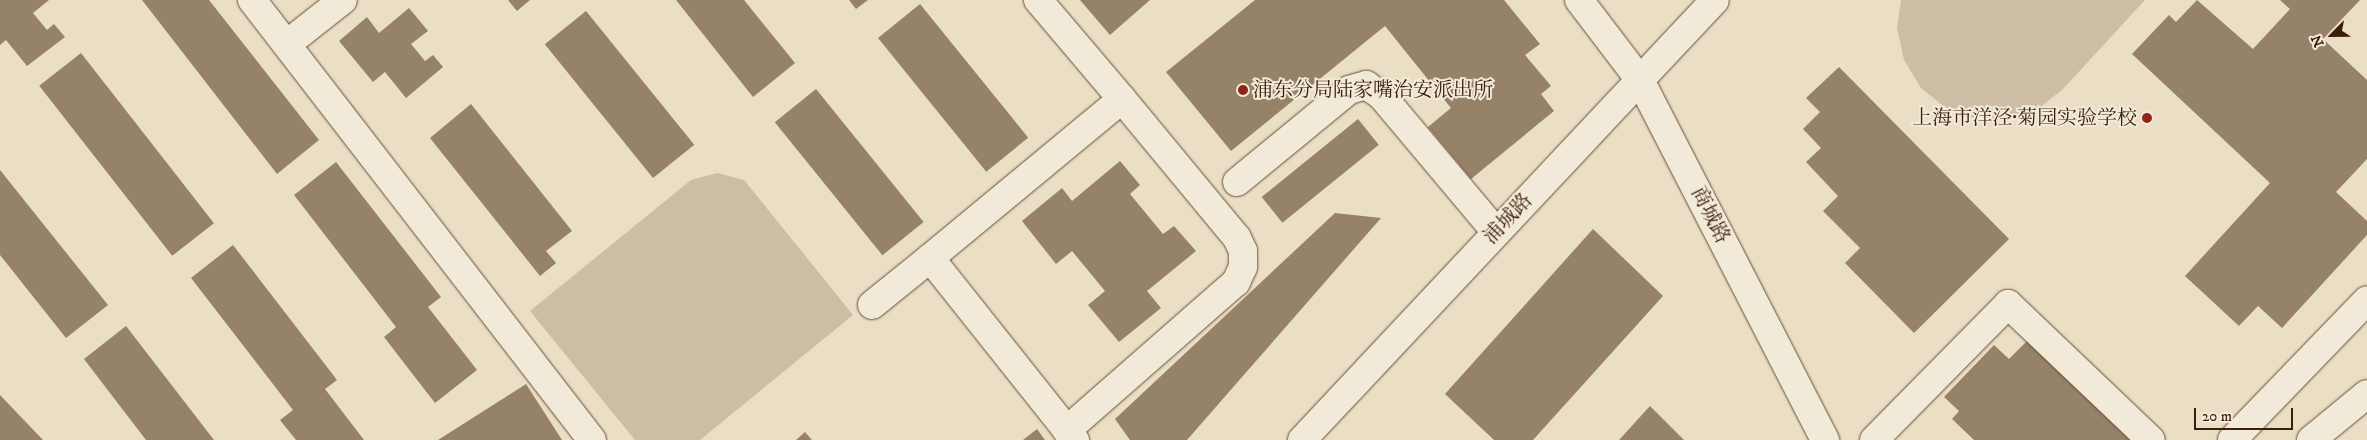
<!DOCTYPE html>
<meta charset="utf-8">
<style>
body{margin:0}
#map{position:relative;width:2367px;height:440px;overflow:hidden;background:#eadec4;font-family:"IM FELL DW Pica","Noto Serif SC",serif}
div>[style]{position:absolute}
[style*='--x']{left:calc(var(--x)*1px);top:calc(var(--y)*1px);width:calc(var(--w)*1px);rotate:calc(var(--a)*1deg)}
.green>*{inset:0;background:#ccbda4}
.building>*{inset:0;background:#968169;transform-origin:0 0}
.roads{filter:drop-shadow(0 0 1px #684d36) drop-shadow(0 0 1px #684d36)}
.minor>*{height:28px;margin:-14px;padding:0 14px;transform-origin:14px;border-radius:14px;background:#f1ead9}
.dots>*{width:14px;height:14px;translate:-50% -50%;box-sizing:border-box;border:2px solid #f1ead9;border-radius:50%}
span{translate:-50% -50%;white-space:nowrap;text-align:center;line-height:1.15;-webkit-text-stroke:4px #f1ead9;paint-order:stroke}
.poi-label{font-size:20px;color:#3c1d07}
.left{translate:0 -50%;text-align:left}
.right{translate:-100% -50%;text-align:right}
.street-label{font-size:20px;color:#3c1d07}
.north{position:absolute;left:2307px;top:10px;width:50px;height:50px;-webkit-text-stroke:4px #f1ead9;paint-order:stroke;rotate:247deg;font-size:14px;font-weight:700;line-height:20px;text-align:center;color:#3c1d07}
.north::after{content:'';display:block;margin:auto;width:18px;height:22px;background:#3c1d07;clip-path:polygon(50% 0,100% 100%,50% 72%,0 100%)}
.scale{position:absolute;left:2194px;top:408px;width:99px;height:22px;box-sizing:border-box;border:2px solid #3c1d07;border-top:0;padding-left:6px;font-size:15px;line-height:18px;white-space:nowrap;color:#3c1d07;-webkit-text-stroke:4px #f1ead9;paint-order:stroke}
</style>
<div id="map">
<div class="green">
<div style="clip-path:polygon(1901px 0,2145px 0,2063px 89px,2038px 109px,2008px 119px,1976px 119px,1946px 108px,1921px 88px,1904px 60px,1897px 28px)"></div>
<div style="clip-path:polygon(717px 173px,744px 180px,853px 315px,700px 440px,635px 440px,530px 311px,691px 180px)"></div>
</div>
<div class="building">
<div style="clip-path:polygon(0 0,49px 0,33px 13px,47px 30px,54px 24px,65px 37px,27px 66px,6px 40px,0 45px)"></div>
<div style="clip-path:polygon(142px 0,209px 0,319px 140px,277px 174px)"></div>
<div style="clip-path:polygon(508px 0,530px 0,517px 11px)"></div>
<div style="clip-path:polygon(676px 0,744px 0,795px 63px,753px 97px)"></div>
<div style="clip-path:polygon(849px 0,868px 0,856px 9px)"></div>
<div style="clip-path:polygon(1080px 0,1150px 0,1110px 35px)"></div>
<div style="clip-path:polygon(1255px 0,1504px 0,1540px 44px,1525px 55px,1551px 86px,1541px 94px,1554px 111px,1471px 179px,1428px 127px,1451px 108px,1385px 26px,1231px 151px,1166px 72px)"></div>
<div style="clip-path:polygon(2197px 0,2253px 49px,2290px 9px,2280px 0,2360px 0,2323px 39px,2367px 80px,2367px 159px,2336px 192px,2367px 221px,2367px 235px,2282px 328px,2258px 306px,2239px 326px,2185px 276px,2270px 183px,2132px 54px,2169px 15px,2176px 22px)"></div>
<div style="left:920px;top:4px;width:172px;height:54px;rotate:51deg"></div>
<div style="clip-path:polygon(409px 8px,428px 31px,411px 44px,425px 61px,433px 55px,443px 67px,406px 98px,385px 72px,373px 82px,339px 41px,367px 17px,379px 33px)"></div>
<div style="left:586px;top:11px;width:172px;height:53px;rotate:51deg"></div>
<div style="left:81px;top:53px;width:216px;height:53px;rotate:52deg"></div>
<div style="clip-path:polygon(1839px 67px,2009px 239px,1914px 333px,1845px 263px,1860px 248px,1823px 211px,1838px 196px,1806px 162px,1821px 148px,1803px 129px,1820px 112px,1806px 98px)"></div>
<div style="left:816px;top:89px;width:171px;height:53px;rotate:51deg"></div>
<div style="clip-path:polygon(471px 104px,572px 231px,546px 251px,556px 263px,540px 276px,430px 138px)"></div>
<div style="left:1358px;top:119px;width:33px;height:124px;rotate:51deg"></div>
<div style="clip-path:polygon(1120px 161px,1140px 185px,1130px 194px,1163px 234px,1174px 226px,1196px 251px,1147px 291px,1161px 308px,1119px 342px,1088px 305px,1105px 291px,1072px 251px,1056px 264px,1022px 221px,1062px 188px,1072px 201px)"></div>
<div style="clip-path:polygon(336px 162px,441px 297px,428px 307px,477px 370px,435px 403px,384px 337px,396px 327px,294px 195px)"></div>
<div style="clip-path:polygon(0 170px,108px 305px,66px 338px,0 255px)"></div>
<div style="clip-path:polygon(1335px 213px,1381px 218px,1187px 440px,1130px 440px,1115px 419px)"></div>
<div style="clip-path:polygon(1593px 229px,1663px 296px,1533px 440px,1494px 440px,1445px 394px)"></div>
<div style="clip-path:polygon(233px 245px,337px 380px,325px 389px,364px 440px,296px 440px,280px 420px,293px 410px,191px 278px)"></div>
<div style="clip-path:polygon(126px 326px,214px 440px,146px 440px,84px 359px)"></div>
<div style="clip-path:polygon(2028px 340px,2132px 440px,1974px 440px,1952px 419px,1959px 411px,1944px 397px,1994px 345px,2009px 359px)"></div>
<div style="clip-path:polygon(526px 384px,562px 440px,438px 440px)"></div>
<div style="clip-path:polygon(0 395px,43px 440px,0 440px)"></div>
<div style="clip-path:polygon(1650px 406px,1684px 440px,1619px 440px)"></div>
<div style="clip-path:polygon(1037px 429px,1045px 440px,1023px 440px)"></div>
<div style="clip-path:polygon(805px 432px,812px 440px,796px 440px)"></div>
</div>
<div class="roads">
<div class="minor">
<div style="--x:252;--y:0;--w:556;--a:52.31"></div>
<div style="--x:1038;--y:0;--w:130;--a:49.7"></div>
<div style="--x:1579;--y:0;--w:101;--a:52.7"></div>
<div style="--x:1640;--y:80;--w:405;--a:62.8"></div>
<div style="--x:287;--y:44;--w:71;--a:-38.2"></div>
<div style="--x:1237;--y:182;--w:145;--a:-39.4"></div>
<div style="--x:1349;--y:90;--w:18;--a:-16"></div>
<div style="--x:1366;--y:85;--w:18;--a:34"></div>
<div style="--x:1381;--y:95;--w:179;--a:50"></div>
<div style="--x:930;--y:258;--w:249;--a:-39.6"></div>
<div style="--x:1122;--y:99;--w:180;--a:50.4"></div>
<div style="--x:1237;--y:238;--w:14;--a:65"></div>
<div style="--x:1243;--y:251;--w:16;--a:90"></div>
<div style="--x:1243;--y:267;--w:17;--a:115"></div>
<div style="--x:1236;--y:282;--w:225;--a:138.8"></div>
<div style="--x:872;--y:305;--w:75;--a:-39"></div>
<div style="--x:930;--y:258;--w:233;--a:51.5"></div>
<div style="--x:1302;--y:440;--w:603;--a:-46.81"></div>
<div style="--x:1874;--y:440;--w:191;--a:-45.4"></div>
<div style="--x:2008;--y:304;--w:197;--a:43.6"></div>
<div style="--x:2232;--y:440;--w:194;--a:-46"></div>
<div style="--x:2311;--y:440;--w:72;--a:-39.4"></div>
</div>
</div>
<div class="dots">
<div style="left:1243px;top:90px;background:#8f2418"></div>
<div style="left:2147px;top:118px;background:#8f2418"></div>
</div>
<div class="poi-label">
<span class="left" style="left:1253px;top:90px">浦东分局陆家嘴治安派出所</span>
<span class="right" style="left:2137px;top:118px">上海市洋泾·菊园实验学校</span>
</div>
<div class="street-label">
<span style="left:1710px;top:215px;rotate:63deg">商城路</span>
<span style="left:1508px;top:219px;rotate:-47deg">浦城路</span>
</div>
<div class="north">N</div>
<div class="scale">20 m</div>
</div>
